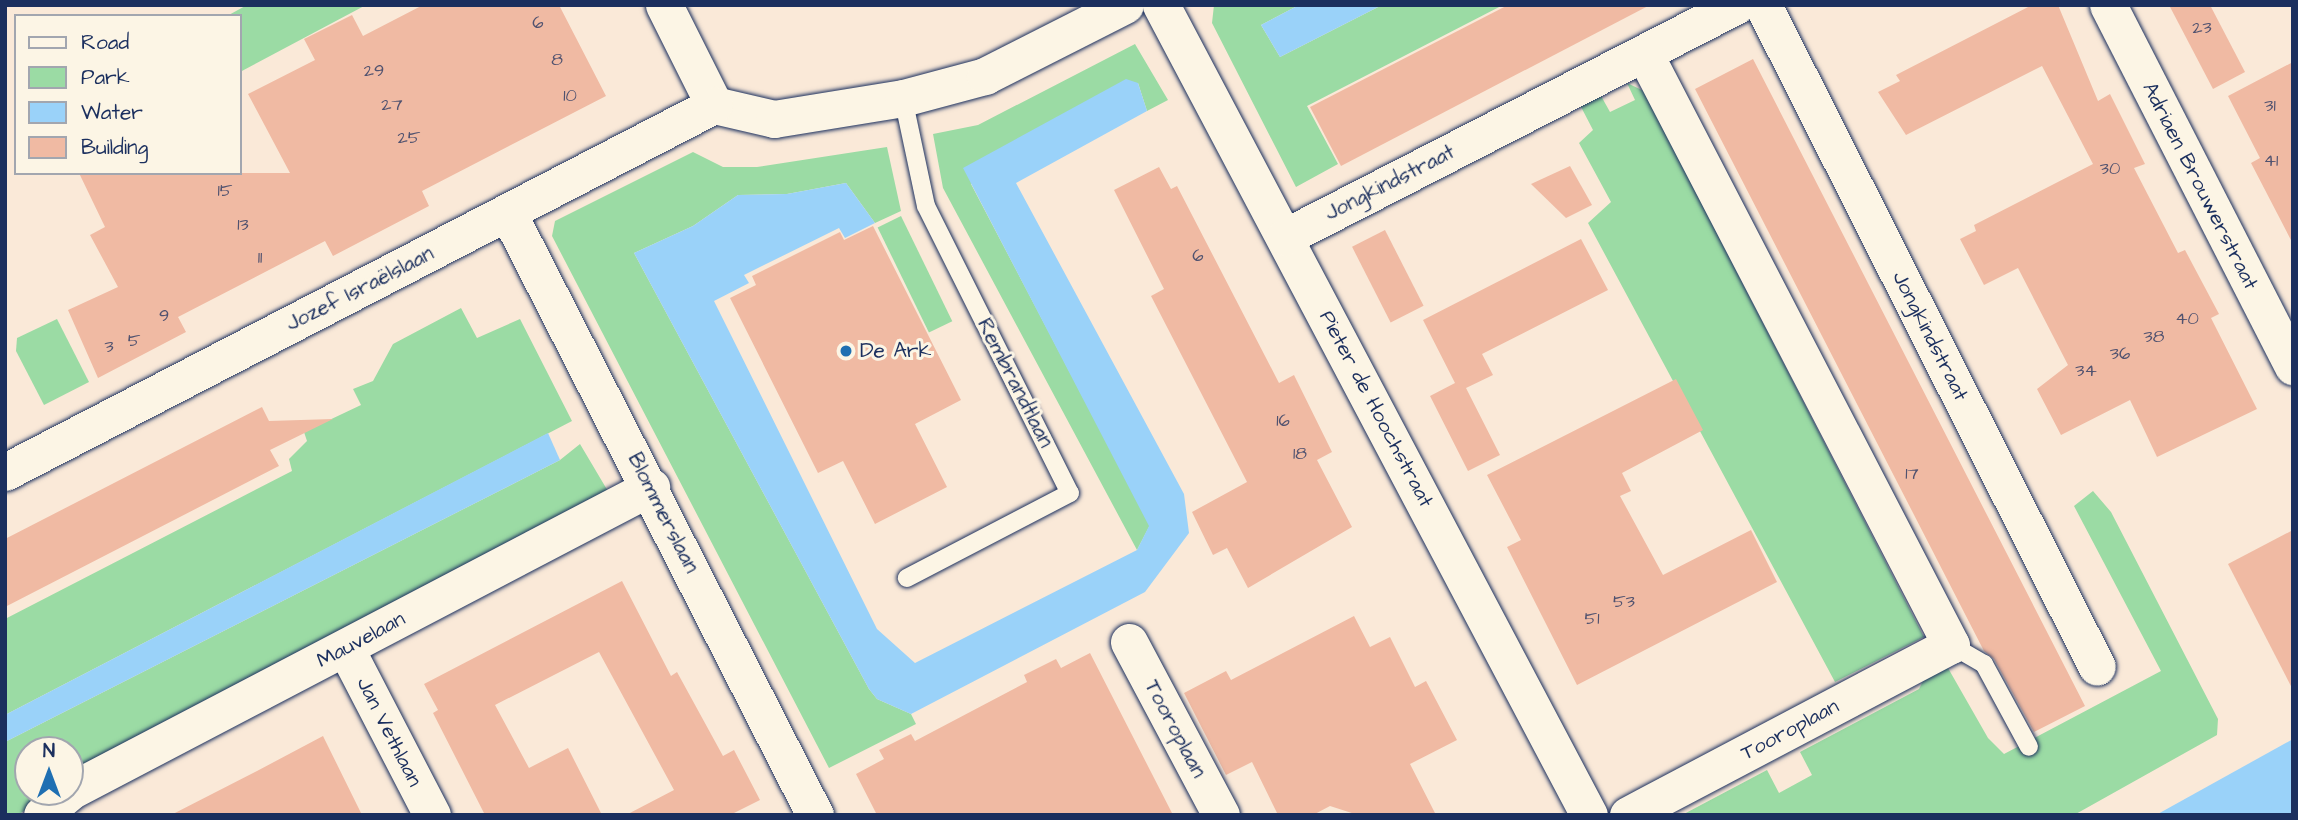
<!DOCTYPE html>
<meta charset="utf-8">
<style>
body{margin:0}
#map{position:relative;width:2298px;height:820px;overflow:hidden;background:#fae9d8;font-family:"Architects Daughter",sans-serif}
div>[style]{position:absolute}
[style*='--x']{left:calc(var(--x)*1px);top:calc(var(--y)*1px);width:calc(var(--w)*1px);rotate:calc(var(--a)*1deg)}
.green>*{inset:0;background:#9bdba4;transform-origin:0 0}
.water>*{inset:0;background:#9ad2f9}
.building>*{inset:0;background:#f0baa3;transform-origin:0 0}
.roads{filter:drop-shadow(0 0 2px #1b2f5e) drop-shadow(0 0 2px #1b2f5e)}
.service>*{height:18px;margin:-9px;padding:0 9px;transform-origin:9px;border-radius:9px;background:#fcf5e5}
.minor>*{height:37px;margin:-18.5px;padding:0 18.5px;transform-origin:18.5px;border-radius:18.5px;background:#fcf5e5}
.dots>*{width:19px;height:19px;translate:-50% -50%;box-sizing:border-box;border:4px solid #fcf5e5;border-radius:50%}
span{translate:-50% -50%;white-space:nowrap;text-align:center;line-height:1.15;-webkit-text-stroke:6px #fcf5e5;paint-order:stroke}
.number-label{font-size:18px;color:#50526f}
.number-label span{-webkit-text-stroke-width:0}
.street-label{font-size:21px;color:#1b2f5e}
.poi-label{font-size:21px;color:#1b2f5e}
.left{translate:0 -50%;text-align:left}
.frame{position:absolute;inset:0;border:7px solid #1b2f5e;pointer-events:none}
.legend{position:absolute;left:14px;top:14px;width:228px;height:161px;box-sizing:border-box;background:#fcf5e5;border:2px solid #a2a6af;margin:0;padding:9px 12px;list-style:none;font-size:21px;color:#1b2f5e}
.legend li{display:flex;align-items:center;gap:14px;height:35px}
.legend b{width:35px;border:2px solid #a2a6af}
.north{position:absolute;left:14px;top:736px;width:70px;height:70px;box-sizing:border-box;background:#fcf5e5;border:2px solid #a2a6af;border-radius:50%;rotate:0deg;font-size:19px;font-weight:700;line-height:28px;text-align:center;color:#1b2f5e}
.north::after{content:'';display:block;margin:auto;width:24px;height:32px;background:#1f6fb2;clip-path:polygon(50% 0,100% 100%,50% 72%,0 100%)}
</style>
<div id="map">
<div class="green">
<div style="clip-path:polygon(247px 5px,366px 5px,240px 72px,240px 16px,227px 16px)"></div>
<div style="clip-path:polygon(1214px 5px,1299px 5px,1261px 25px,1280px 57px,1382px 5px,1503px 5px,1307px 106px,1338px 164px,1296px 187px,1212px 23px)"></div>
<div style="clip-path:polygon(1135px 44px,1168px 100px,1147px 111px,1138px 83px,971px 184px,1150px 525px,1137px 550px,943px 188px,933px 134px,978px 125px)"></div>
<div style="clip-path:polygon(1627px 83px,1644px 91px,1924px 637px,1835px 682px,1588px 223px,1611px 202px,1579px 143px,1593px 130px,1579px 103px,1600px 94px,1610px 112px,1635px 100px)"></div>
<div style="clip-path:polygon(887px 147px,901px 211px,875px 223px,846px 183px,787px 194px,738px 195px,693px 226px,634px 253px,869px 689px,877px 699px,911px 714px,916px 724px,829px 768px,552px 236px,555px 221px,693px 152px,723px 167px,757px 167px)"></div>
<div style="left:901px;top:216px;width:117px;height:26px;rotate:64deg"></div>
<div style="clip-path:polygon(461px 308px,477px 338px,520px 319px,572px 421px,5px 715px,5px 619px,292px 471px,289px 459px,307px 441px,304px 432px,361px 405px,353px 389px,373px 381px,393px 344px)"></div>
<div style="clip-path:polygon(57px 319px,89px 382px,44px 405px,16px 351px,17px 338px)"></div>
<div style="clip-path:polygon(580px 444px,612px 498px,70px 786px,70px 750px,28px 750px,28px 792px,59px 792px,17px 815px,5px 815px,5px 742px,560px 460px)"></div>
<div style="clip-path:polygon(2093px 491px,2111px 512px,2218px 719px,2217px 735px,2074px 815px,1682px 815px,1767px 770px,1779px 793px,1812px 775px,1800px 752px,1919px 689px,1927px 673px,1948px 668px,1988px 738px,2004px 754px,2161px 671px,2074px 506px)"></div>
</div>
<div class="water">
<div style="clip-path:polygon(1299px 5px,1382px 5px,1280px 57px,1261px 25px)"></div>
<div style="clip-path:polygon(1126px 79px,1138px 83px,1147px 111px,1016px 183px,1184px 494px,1189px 533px,1145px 592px,911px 714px,877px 699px,869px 689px,634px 253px,693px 226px,738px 195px,787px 194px,846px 183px,875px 223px,845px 238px,839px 228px,744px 275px,749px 283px,714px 301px,877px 629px,915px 663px,1137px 550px,1149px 526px,963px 168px)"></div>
<div style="clip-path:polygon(548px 433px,560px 460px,5px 742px,5px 715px)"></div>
<div style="clip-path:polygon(2293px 739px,2293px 815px,2156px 815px)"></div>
</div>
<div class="building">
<div style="clip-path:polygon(423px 5px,559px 5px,606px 96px,422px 191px,429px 206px,333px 256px,325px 241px,178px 317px,186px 332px,98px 378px,68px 310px,118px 287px,90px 235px,105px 227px,79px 173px,290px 173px,248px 94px,315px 60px,304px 39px,352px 15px,363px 36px)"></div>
<div style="clip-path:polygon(1508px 5px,1650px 5px,1341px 166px,1310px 107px)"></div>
<div style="clip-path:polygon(2032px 5px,2058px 5px,2098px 101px,2110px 94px,2145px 164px,2134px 168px,2178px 253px,2185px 250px,2219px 314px,2211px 318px,2257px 409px,2157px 457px,2130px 400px,2061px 435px,2037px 389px,2068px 365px,2018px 268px,1984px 285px,1960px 239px,1976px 231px,1974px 225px,2093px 164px,2042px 66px,1906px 135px,1878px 92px,1900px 81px,1896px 75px)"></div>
<div style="clip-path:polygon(2169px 5px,2210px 5px,2245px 72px,2213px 89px)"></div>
<div style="clip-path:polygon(1753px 59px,2085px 706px,2034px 732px,1994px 659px,1984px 651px,1695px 89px)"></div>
<div style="clip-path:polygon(2293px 62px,2293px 244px,2251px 163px,2260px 158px,2228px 96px)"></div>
<div style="clip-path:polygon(1570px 166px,1592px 205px,1566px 218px,1531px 184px)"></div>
<div style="clip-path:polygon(1159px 167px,1171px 189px,1177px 186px,1279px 383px,1294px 375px,1332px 452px,1317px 460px,1352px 527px,1248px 588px,1227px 548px,1213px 555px,1192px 512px,1247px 482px,1151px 296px,1164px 289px,1114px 190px)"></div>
<div style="clip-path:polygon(873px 226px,961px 400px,915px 424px,947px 487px,875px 524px,843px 461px,818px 473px,730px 298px,756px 285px,752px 276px,840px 232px,844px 240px)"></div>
<div style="left:1385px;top:230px;width:85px;height:37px;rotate:63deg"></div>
<div style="clip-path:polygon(1581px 239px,1608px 290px,1482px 354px,1493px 375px,1466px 388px,1500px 455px,1468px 471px,1430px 396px,1455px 383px,1423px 320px)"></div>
<div style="clip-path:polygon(1676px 379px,1703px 430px,1622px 473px,1631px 491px,1620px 496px,1663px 575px,1751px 530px,1777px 582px,1577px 685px,1507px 547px,1521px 540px,1487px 475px)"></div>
<div style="clip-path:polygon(262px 407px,269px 421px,333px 419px,270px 450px,279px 466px,5px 607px,5px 539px)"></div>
<div style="clip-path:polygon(2293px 530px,2293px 690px,2228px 564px)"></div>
<div style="clip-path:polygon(622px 581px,671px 676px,677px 672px,723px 756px,734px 750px,760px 800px,730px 815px,626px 815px,674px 790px,599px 652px,495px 705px,529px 768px,568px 748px,602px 815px,485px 815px,433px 713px,438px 710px,424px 684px)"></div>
<div style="clip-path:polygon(1354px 616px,1370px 647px,1390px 637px,1415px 687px,1426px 681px,1457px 740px,1410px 764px,1436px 815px,1358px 815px,1330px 806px,1313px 815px,1278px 815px,1252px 762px,1226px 775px,1184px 693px,1226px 671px,1231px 680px)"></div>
<div style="clip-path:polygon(1090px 653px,1173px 815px,877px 815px,856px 774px,884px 759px,879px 750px,911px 734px,915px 741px,1027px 682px,1024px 675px,1056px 659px,1061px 668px)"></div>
<div style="clip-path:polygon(323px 736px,362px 815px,171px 815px,257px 771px)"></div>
</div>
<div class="roads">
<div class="service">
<div style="--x:903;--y:98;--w:110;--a:78"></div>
<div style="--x:926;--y:206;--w:321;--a:63.4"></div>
<div style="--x:1070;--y:493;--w:184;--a:152.5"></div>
<div style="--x:1951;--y:645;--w:38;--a:30"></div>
<div style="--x:1984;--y:664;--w:94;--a:61.5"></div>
</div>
<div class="minor">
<div style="--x:664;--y:5;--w:112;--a:63.4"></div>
<div style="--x:1161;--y:5;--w:916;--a:62.15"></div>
<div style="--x:1763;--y:5;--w:741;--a:63.23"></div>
<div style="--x:2108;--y:5;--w:406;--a:62.9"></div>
<div style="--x:714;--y:105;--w:62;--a:13.1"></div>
<div style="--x:774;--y:119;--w:131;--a:-9.2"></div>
<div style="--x:903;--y:98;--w:85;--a:-15"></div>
<div style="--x:985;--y:76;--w:157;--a:-26.9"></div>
<div style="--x:508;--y:213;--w:676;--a:62.98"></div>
<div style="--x:1285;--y:237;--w:508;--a:-27.17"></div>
<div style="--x:5;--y:472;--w:798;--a:-27.37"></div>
<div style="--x:1129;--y:642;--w:196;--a:62"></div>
<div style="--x:346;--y:649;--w:187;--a:62.6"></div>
<div style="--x:70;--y:791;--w:656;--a:-27.62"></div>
<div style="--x:42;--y:815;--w:35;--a:-40"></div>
<div style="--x:1628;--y:815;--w:365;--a:-27.8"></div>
<div style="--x:1951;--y:645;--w:667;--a:-117.41"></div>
</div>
</div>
<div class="dots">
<div style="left:846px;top:351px;background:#1f6fb2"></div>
</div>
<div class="number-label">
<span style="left:538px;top:23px">6</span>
<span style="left:2202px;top:28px">23</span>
<span style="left:557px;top:60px">8</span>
<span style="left:374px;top:71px">29</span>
<span style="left:570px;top:96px">10</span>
<span style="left:392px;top:105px">27</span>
<span style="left:2270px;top:106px">31</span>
<span style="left:409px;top:138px">25</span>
<span style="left:2271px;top:161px">41</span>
<span style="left:2110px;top:169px">30</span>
<span style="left:225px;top:191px">15</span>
<span style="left:243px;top:225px">13</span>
<span style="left:1198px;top:256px">6</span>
<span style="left:260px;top:258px">11</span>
<span style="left:164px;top:316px">9</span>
<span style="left:2187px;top:319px">40</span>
<span style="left:2154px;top:337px">38</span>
<span style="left:134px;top:341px">5</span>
<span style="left:109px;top:347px">3</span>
<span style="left:2120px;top:354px">36</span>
<span style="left:2086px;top:371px">34</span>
<span style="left:1283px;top:421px">16</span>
<span style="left:1300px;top:454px">18</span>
<span style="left:1912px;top:474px">17</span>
<span style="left:1624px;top:602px">53</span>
<span style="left:1592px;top:619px">51</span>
</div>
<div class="street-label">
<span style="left:1390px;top:183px;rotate:-27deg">Jongkindstraat</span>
<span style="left:2200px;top:186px;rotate:63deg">Adriaen Brouwerstraat</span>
<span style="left:360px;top:289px;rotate:-27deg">Jozef Israëlslaan</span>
<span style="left:1930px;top:336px;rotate:63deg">Jongkindstraat</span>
<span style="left:1015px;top:383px;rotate:63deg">Rembrandtlaan</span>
<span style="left:1376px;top:409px;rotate:62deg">Pieter de Hoochstraat</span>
<span style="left:663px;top:513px;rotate:63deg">Blommerslaan</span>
<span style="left:361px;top:640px;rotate:-28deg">Mauvelaan</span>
<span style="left:1175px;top:729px;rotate:62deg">Tooroplaan</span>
<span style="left:1790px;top:730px;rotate:-28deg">Tooroplaan</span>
<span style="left:389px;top:732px;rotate:63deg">Jan Vethlaan</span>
</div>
<div class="poi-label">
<span class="left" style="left:860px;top:351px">De Ark</span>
</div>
<div class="frame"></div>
<ul class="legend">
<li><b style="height:9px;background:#fcf5e5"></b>Road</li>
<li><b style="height:19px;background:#9bdba4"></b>Park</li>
<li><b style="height:19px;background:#9ad2f9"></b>Water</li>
<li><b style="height:19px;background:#f0baa3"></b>Building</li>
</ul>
<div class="north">N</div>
</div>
